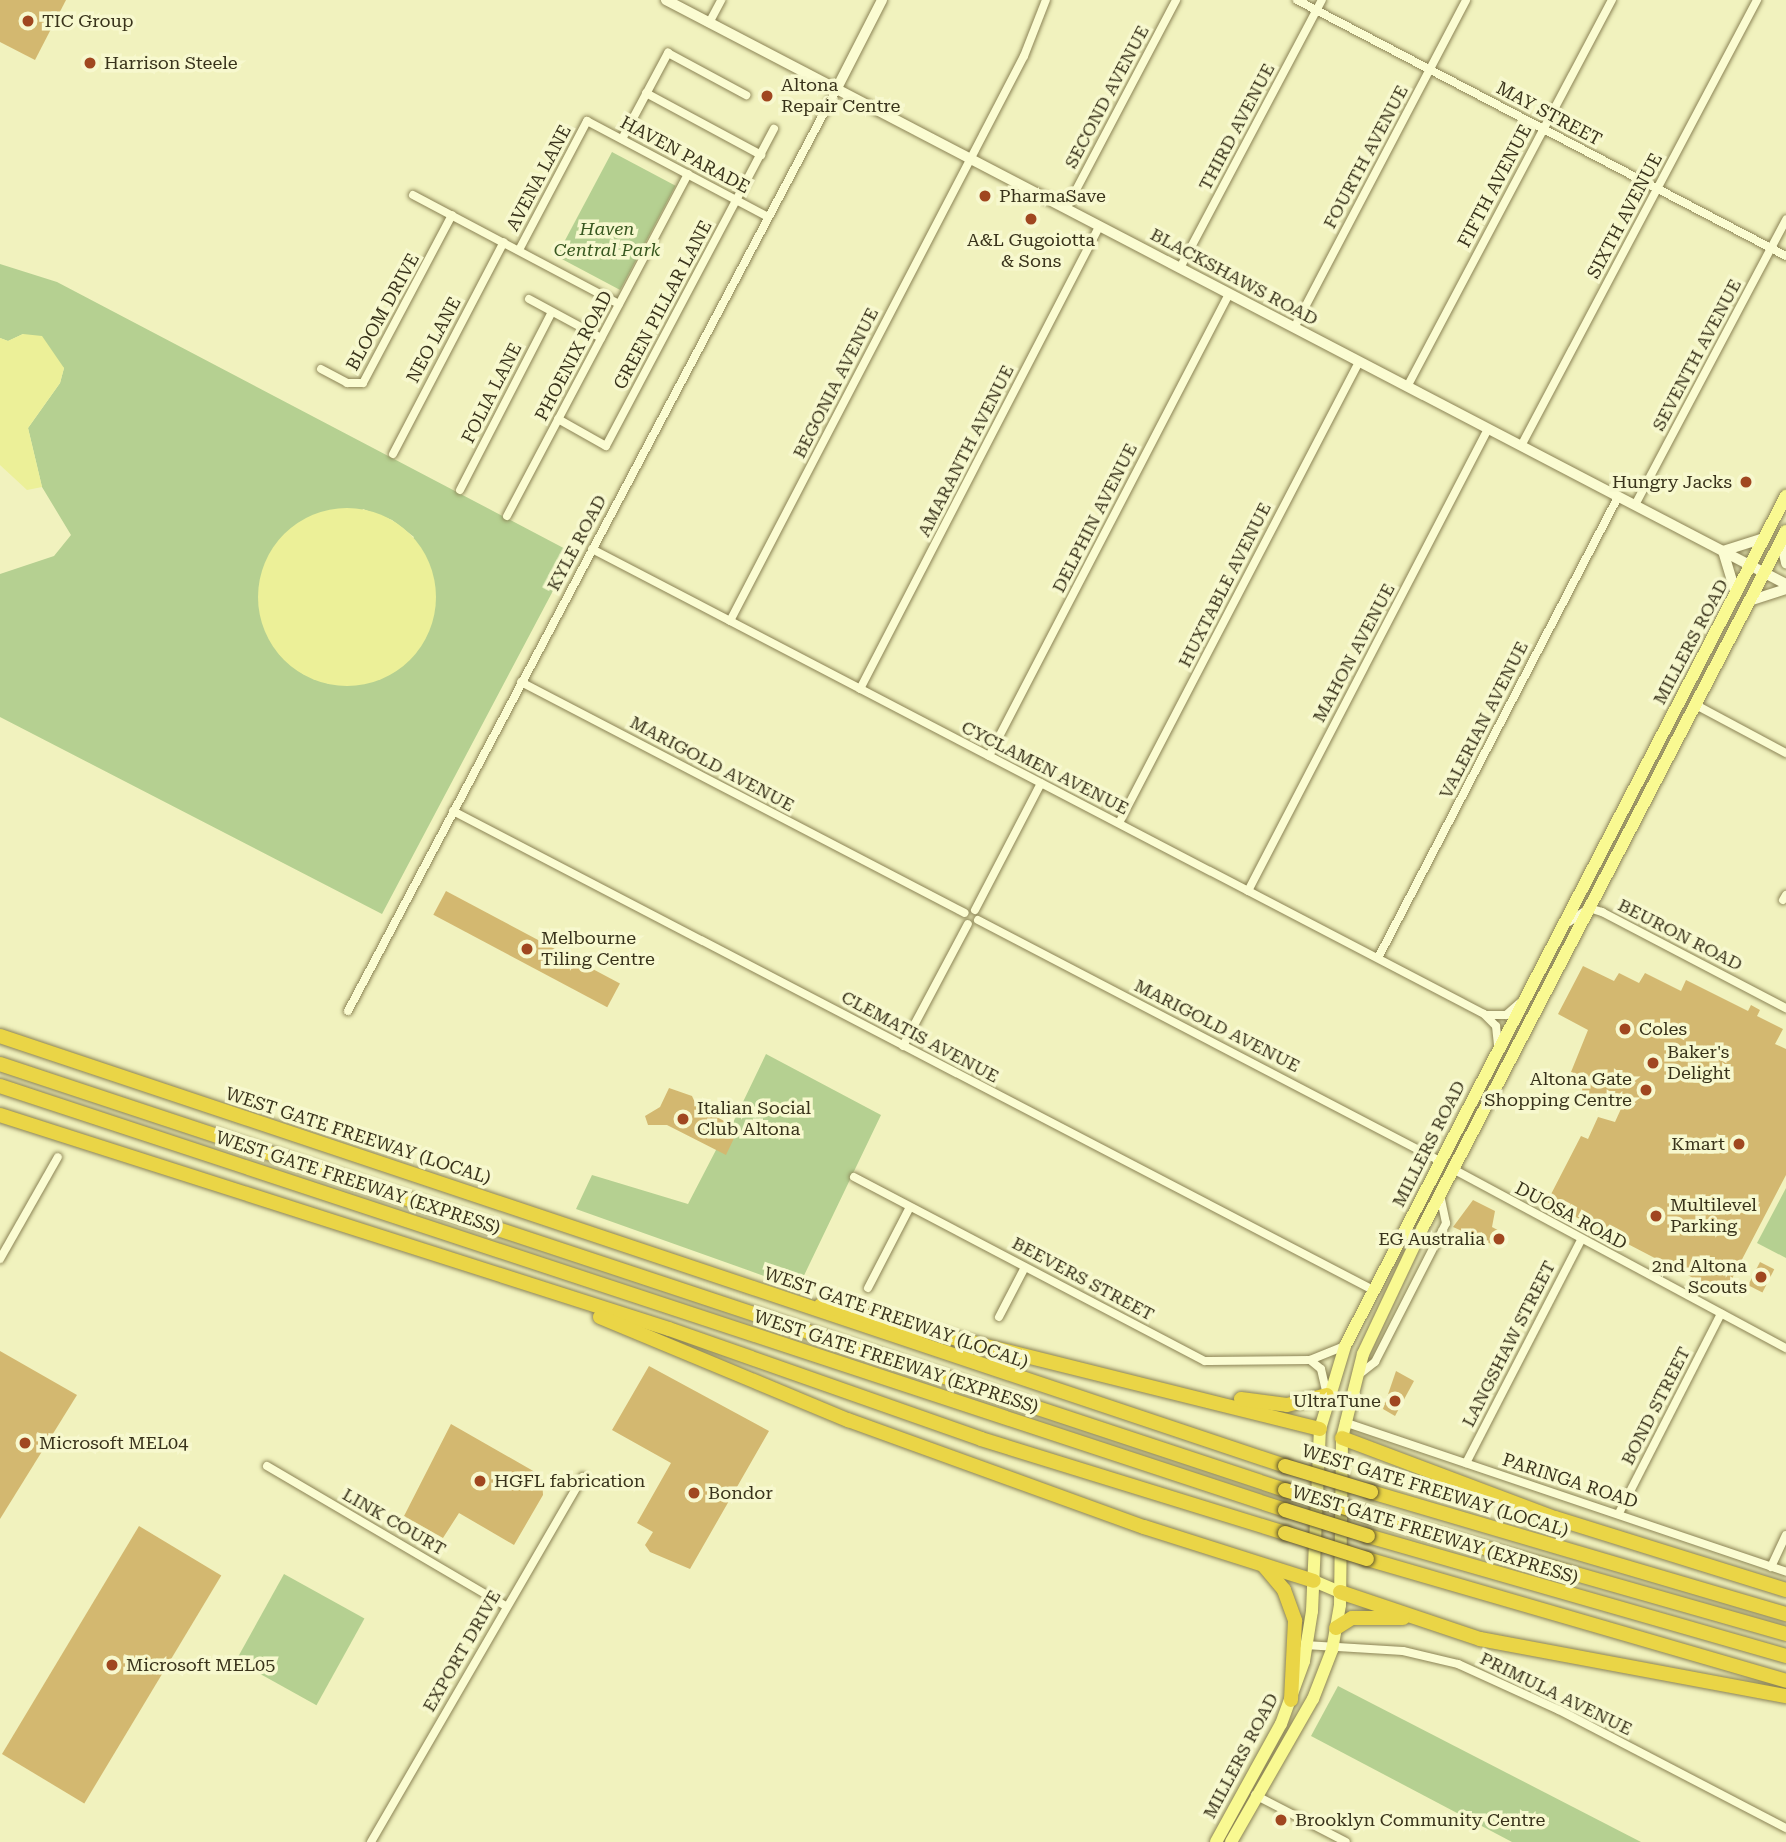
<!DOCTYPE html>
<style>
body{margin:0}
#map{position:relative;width:1786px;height:1842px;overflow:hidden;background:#f1f2be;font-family:"Roboto Serif",serif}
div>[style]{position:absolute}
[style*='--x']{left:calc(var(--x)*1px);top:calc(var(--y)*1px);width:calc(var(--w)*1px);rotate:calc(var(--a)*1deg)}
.green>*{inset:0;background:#b5d091;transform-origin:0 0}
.sand>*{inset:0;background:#ecf098}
.round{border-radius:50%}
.building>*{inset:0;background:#d3b870;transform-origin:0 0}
.roads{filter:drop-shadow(0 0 2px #8b8355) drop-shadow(0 0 2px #8b8355)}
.minor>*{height:8px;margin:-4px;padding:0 4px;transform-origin:4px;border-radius:4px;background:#fbfcd2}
.tertiary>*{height:10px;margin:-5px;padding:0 5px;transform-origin:5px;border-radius:5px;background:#fbfcd2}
.secondary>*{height:10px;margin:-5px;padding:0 5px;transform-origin:5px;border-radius:5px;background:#fbfcd2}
.primary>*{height:12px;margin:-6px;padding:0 6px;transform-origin:6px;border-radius:6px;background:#f9f991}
.motorway>*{height:14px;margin:-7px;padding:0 7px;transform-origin:7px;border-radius:7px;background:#ead546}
.bridges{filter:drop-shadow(0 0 2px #584e2a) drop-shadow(0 0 2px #584e2a)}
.motorway-bridge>*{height:14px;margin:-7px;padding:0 7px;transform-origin:7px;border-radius:7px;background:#ead546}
.dots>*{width:19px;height:19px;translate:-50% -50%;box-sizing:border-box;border:4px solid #f7f8ce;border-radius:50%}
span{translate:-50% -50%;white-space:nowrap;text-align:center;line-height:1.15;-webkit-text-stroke:7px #f7f8ce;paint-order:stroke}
.poi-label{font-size:18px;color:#39331b}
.left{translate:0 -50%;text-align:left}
.right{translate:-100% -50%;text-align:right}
.street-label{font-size:18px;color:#39331b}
.park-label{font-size:18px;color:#385820;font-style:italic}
</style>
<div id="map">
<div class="green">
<div style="left:612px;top:152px;width:72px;height:118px;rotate:28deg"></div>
<div style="clip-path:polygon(evenodd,0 264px,57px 282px,573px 553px,382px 914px,0 717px,0 574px,54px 556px,71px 535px,42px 487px,28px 428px,60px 383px,64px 368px,23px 334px,8px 341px,0 338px,0 264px,363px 509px,392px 520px,414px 537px,329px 684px,303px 674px,279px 654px,363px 509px)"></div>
<div style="clip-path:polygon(766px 1054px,881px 1115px,798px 1288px,576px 1209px,592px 1175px,688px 1204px,716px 1150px,736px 1134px,729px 1131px)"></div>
<div style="clip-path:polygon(1786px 1188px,1786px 1258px,1757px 1243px)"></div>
<div style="left:284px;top:1574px;width:92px;height:99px;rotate:29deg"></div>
<div style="clip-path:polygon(1338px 1686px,1641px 1842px,1512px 1842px,1311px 1736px)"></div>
</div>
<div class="sand">
<div style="clip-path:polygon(23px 334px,42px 336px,64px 368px,60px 383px,28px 428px,42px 487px,27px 490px,0 465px,0 338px,8px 341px)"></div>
<div class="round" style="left:258px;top:508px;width:178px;height:178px"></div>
</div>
<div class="building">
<div style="clip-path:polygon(0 0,66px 0,35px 60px,0 42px)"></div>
<div style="left:446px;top:891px;width:197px;height:27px;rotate:28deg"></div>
<div style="clip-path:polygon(1583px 966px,1614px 981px,1619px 973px,1639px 983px,1645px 973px,1681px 991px,1686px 980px,1748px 1011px,1751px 1005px,1760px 1010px,1757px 1016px,1783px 1029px,1775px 1044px,1786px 1049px,1786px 1175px,1724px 1294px,1547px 1202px,1581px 1136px,1588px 1139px,1598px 1117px,1615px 1122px,1625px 1100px,1609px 1105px,1582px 1092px,1583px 1078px,1571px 1072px,1588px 1030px,1558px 1014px)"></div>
<div style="clip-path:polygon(669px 1088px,692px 1096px,697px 1107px,732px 1125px,729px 1131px,736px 1134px,726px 1155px,667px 1125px,648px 1125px,645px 1116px,660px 1107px)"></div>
<div style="clip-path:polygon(1473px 1200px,1495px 1211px,1492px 1227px,1505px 1234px,1498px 1247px,1453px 1227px)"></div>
<div style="left:1760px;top:1262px;width:16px;height:26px;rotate:27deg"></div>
<div style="clip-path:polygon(0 1351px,77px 1395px,0 1519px)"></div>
<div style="clip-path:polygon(649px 1366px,769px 1431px,690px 1569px,650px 1552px,645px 1545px,653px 1532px,637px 1523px,671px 1463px,612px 1430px)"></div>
<div style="clip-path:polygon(1396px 1371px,1414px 1381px,1395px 1416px,1383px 1409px)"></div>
<div style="clip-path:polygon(451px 1424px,542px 1476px,543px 1495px,514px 1545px,459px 1513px,443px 1538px,404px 1516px)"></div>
<div style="left:139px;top:1526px;width:96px;height:266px;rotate:31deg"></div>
</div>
<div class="roads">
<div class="minor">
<div style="--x:1297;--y:0;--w:552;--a:27.63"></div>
<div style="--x:709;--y:23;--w:26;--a:-62"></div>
<div style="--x:646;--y:93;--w:131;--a:28.3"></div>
<div style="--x:622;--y:139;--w:98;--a:-61.9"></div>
<div style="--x:668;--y:53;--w:89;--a:28.3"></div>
<div style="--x:413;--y:195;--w:233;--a:27.9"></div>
<div style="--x:1066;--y:209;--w:236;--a:-62.2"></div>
<div style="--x:519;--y:250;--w:146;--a:-62.2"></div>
<div style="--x:587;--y:121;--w:205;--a:27.9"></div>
<div style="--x:1180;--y:268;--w:303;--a:-62.1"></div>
<div style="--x:529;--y:299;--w:82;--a:28.4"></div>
<div style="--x:1294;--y:328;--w:370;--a:-62.3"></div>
<div style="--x:321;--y:369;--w:30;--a:28"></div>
<div style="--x:347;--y:383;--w:16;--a:0"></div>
<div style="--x:363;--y:383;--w:190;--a:-62.1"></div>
<div style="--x:1407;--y:387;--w:438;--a:-62.1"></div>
<div style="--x:558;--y:419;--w:55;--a:29.4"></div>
<div style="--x:606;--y:446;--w:359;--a:-62.1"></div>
<div style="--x:1521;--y:446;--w:505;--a:-62.11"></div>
<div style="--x:393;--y:454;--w:239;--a:-62.4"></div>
<div style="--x:460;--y:490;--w:200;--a:-62.7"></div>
<div style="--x:1635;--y:505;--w:323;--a:-62.1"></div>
<div style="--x:507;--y:516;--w:387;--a:-62.1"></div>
<div style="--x:592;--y:549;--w:1006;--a:27.53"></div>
<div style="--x:1484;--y:1014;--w:17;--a:45"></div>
<div style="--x:1496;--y:1026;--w:20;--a:84"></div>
<div style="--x:730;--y:621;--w:637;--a:-62.51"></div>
<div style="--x:1024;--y:56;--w:60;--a:-68.6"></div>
<div style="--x:521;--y:682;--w:500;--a:27.5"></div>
<div style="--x:860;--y:689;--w:520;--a:-62.65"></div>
<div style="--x:1696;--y:705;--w:102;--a:28.1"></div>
<div style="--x:989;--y:756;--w:521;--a:-62.55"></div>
<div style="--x:453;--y:811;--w:1037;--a:27.5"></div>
<div style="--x:1119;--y:823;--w:520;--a:-62.5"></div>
<div style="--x:1248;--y:891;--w:521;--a:-62.55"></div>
<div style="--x:1783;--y:900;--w:6;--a:-59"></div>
<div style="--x:975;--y:910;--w:143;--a:-62.5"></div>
<div style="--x:978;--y:920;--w:521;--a:27.55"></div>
<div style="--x:1569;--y:922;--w:24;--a:-35"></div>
<div style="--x:1589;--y:908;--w:14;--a:17"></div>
<div style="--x:1602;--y:912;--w:208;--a:27.6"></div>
<div style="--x:1378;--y:958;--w:520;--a:-62.5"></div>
<div style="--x:348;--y:1011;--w:1042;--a:-62.08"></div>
<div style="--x:1487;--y:1015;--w:19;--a:0"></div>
<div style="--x:1506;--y:1015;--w:20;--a:-41"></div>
<div style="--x:903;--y:1046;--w:138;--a:-62"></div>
<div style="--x:1453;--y:1169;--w:378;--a:28.3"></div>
<div style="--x:854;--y:1177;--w:396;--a:27.7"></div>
<div style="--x:1205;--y:1361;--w:105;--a:-0.5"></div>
<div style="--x:1310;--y:1360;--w:38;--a:-22"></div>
<div style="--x:0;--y:1259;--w:117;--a:-60.4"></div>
<div style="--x:868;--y:1288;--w:91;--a:-62.6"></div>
<div style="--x:999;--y:1317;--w:56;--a:-62.5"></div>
<div style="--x:1310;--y:1360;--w:14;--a:39"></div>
<div style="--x:1321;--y:1369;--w:27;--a:77"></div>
<div style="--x:1357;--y:1376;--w:23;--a:-38"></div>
<div style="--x:1375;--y:1362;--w:156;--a:-62.9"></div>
<div style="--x:1446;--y:1223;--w:29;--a:-102"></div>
<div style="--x:1344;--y:1422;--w:467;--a:18.7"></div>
<div style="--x:1466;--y:1463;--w:251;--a:-62.7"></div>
<div style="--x:267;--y:1466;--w:277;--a:30.4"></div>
<div style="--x:1619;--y:1513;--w:224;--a:-62.9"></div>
<div style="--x:1771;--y:1567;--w:35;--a:-65"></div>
<div style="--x:1305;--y:1645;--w:98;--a:3.5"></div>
<div style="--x:1403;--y:1651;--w:57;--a:13.3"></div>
<div style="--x:1458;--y:1664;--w:111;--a:24.5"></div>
<div style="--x:1559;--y:1710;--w:256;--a:27.5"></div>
<div style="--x:1255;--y:1795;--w:102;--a:27.3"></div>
<div style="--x:371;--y:1842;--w:422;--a:-59.9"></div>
</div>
<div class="tertiary">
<div style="--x:836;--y:90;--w:101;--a:-62.9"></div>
</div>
<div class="secondary">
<div style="--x:666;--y:0;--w:1263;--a:27.54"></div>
<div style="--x:1781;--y:541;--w:23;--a:77"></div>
<div style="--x:1723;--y:551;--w:45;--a:73.2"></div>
<div style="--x:1723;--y:551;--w:43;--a:-17.6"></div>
<div style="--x:1749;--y:601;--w:39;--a:-18"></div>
</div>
<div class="primary">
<div style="--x:1314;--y:1581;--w:28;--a:23"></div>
<div style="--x:1216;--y:1842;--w:135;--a:-61.2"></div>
<div style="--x:1281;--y:1724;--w:67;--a:-69.9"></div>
<div style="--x:1304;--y:1661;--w:51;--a:-80.9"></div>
<div style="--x:1312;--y:1611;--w:182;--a:-87.5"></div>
<div style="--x:1320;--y:1429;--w:87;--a:-73.2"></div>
<div style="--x:1345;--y:1346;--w:958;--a:-62.58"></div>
<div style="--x:1231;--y:1842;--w:165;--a:-60.2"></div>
<div style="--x:1313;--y:1699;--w:53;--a:-68.8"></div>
<div style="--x:1332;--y:1650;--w:46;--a:-79.9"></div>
<div style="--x:1340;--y:1605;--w:167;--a:-89.3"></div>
<div style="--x:1342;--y:1438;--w:87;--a:-76"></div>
<div style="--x:1363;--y:1354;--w:140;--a:-64.7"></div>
<div style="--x:1423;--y:1227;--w:785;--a:-62.46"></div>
</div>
<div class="motorway">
<div style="--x:0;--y:1036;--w:1355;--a:18.5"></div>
<div style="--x:0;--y:1064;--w:1354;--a:18.34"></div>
<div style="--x:0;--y:1086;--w:1353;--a:18.26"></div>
<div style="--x:0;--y:1115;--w:702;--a:17.74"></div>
<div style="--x:669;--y:1329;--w:331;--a:19.4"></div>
<div style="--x:981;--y:1439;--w:318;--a:17.2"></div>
<div style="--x:821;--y:1305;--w:514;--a:13.96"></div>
<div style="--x:600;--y:1317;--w:269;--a:22.6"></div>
<div style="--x:848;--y:1420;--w:315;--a:19.9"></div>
<div style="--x:1144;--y:1527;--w:178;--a:17.6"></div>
<div style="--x:1241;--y:1399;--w:46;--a:7.4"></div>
<div style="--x:1287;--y:1405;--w:41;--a:-14"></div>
<div style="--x:1342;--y:1438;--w:228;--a:20.6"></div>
<div style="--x:1555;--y:1518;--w:242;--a:17.3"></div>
<div style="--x:1371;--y:1492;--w:433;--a:16.4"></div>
<div style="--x:1369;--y:1515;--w:434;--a:15.9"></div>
<div style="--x:1368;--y:1536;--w:435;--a:16"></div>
<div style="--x:1367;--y:1559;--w:436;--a:16.2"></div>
<div style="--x:1264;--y:1566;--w:31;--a:50"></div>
<div style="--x:1284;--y:1590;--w:33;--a:70"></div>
<div style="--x:1295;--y:1621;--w:79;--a:92.9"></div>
<div style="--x:1340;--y:1592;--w:148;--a:18.6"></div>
<div style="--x:1480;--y:1639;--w:311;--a:10.6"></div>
<div style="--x:1336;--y:1628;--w:19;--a:-32"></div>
<div style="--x:1352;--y:1618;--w:51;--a:0"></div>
</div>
</div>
<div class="bridges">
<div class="motorway-bridge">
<div style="--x:1285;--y:1466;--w:90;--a:16.8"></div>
<div style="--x:1285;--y:1490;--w:88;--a:16.6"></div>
<div style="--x:1285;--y:1510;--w:87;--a:17.4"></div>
<div style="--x:1285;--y:1533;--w:86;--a:17.6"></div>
</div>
</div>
<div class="dots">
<div style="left:28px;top:21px;background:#a04720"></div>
<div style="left:90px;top:63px;background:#a04720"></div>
<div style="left:767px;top:96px;background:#a04720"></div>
<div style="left:985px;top:196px;background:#a04720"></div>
<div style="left:1031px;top:219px;background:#a04720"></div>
<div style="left:1746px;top:482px;background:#a04720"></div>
<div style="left:527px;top:949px;background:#a04720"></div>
<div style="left:1625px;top:1029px;background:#a04720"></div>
<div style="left:1653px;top:1063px;background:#a04720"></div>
<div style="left:1646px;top:1090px;background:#a04720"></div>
<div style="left:683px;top:1119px;background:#a04720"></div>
<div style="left:1739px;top:1144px;background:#a04720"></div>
<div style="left:1656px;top:1216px;background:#a04720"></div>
<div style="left:1499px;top:1239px;background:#a04720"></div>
<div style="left:1761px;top:1277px;background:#a04720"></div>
<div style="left:1395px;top:1401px;background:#a04720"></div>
<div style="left:25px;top:1443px;background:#a04720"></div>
<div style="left:480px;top:1481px;background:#a04720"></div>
<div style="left:694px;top:1493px;background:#a04720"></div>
<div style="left:112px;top:1665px;background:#a04720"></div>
<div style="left:1281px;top:1820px;background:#a04720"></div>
</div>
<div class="poi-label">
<span class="left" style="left:42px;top:21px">TIC Group</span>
<span class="left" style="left:104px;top:63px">Harrison Steele</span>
<span class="left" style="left:781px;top:96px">Altona<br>Repair Centre</span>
<span class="left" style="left:999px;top:196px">PharmaSave</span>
<span style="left:1031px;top:251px">A&amp;L Gugoiotta<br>&amp; Sons</span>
<span class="right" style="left:1732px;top:482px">Hungry Jacks</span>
<span class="left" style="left:541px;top:949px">Melbourne<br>Tiling Centre</span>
<span class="left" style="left:1639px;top:1029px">Coles</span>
<span class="left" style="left:1667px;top:1063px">Baker's<br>Delight</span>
<span class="right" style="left:1632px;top:1090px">Altona Gate<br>Shopping Centre</span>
<span class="left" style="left:697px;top:1119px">Italian Social<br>Club Altona</span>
<span class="right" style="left:1725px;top:1144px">Kmart</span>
<span class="left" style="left:1670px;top:1216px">Multilevel<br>Parking</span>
<span class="right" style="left:1485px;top:1239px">EG Australia</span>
<span class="right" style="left:1747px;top:1277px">2nd Altona<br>Scouts</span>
<span class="right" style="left:1381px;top:1401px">UltraTune</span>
<span class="left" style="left:39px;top:1443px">Microsoft MEL04</span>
<span class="left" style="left:494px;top:1481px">HGFL fabrication</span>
<span class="left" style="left:708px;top:1493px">Bondor</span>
<span class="left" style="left:126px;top:1665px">Microsoft MEL05</span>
<span class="left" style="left:1295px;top:1820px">Brooklyn Community Centre</span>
</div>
<div class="street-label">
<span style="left:1107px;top:97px;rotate:-62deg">SECOND AVENUE</span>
<span style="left:1549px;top:114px;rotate:28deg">MAY STREET</span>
<span style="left:1237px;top:127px;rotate:-62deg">THIRD AVENUE</span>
<span style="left:685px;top:155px;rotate:28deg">HAVEN PARADE</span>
<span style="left:1366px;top:157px;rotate:-62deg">FOURTH AVENUE</span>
<span style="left:539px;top:178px;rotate:-62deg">AVENA LANE</span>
<span style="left:1495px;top:186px;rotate:-62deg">FIFTH AVENUE</span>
<span style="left:1625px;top:216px;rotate:-62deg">SIXTH AVENUE</span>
<span style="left:1234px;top:277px;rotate:28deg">BLACKSHAWS ROAD</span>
<span style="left:663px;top:305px;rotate:-62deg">GREEN PILLAR LANE</span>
<span style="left:383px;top:312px;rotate:-61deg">BLOOM DRIVE</span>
<span style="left:434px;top:340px;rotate:-62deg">NEO LANE</span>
<span style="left:1697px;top:355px;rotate:-62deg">SEVENTH AVENUE</span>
<span style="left:574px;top:356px;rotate:-62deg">PHOENIX ROAD</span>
<span style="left:836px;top:383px;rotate:-63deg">BEGONIA AVENUE</span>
<span style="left:492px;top:393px;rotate:-63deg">FOLIA LANE</span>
<span style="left:966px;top:451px;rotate:-63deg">AMARANTH AVENUE</span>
<span style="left:1095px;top:518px;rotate:-63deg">DELPHIN AVENUE</span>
<span style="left:577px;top:543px;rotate:-62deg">KYLE ROAD</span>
<span style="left:1225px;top:585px;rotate:-63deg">HUXTABLE AVENUE</span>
<span style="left:1691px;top:642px;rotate:-62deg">MILLERS ROAD</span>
<span style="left:1354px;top:653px;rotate:-62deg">MAHON AVENUE</span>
<span style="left:1484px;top:720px;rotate:-63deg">VALERIAN AVENUE</span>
<span style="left:712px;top:764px;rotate:28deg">MARIGOLD AVENUE</span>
<span style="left:1045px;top:768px;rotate:27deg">CYCLAMEN AVENUE</span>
<span style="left:1680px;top:935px;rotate:27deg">BEURON ROAD</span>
<span style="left:1217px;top:1026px;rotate:27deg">MARIGOLD AVENUE</span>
<span style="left:920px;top:1037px;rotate:28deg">CLEMATIS AVENUE</span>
<span style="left:358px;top:1136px;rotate:18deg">WEST GATE FREEWAY (LOCAL)</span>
<span style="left:1429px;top:1144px;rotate:-63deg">MILLERS ROAD</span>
<span style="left:358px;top:1183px;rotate:18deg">WEST GATE FREEWAY (EXPRESS)</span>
<span style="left:1571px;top:1216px;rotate:28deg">DUOSA ROAD</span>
<span style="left:1083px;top:1279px;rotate:28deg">BEEVERS STREET</span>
<span style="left:896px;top:1318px;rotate:19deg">WEST GATE FREEWAY (LOCAL)</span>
<span style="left:1509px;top:1344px;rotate:-63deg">LANGSHAW STREET</span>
<span style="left:896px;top:1362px;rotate:18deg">WEST GATE FREEWAY (EXPRESS)</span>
<span style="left:1656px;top:1406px;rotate:-63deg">BOND STREET</span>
<span style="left:1570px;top:1481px;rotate:18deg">PARINGA ROAD</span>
<span style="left:1435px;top:1491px;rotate:17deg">WEST GATE FREEWAY (LOCAL)</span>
<span style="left:394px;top:1522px;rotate:30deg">LINK COURT</span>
<span style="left:1435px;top:1535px;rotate:17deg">WEST GATE FREEWAY (EXPRESS)</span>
<span style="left:462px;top:1651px;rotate:-60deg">EXPORT DRIVE</span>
<span style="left:1556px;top:1694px;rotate:26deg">PRIMULA AVENUE</span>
<span style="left:1241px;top:1756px;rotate:-62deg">MILLERS ROAD</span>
</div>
<div class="park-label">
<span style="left:607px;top:240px">Haven<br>Central Park</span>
</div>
</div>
